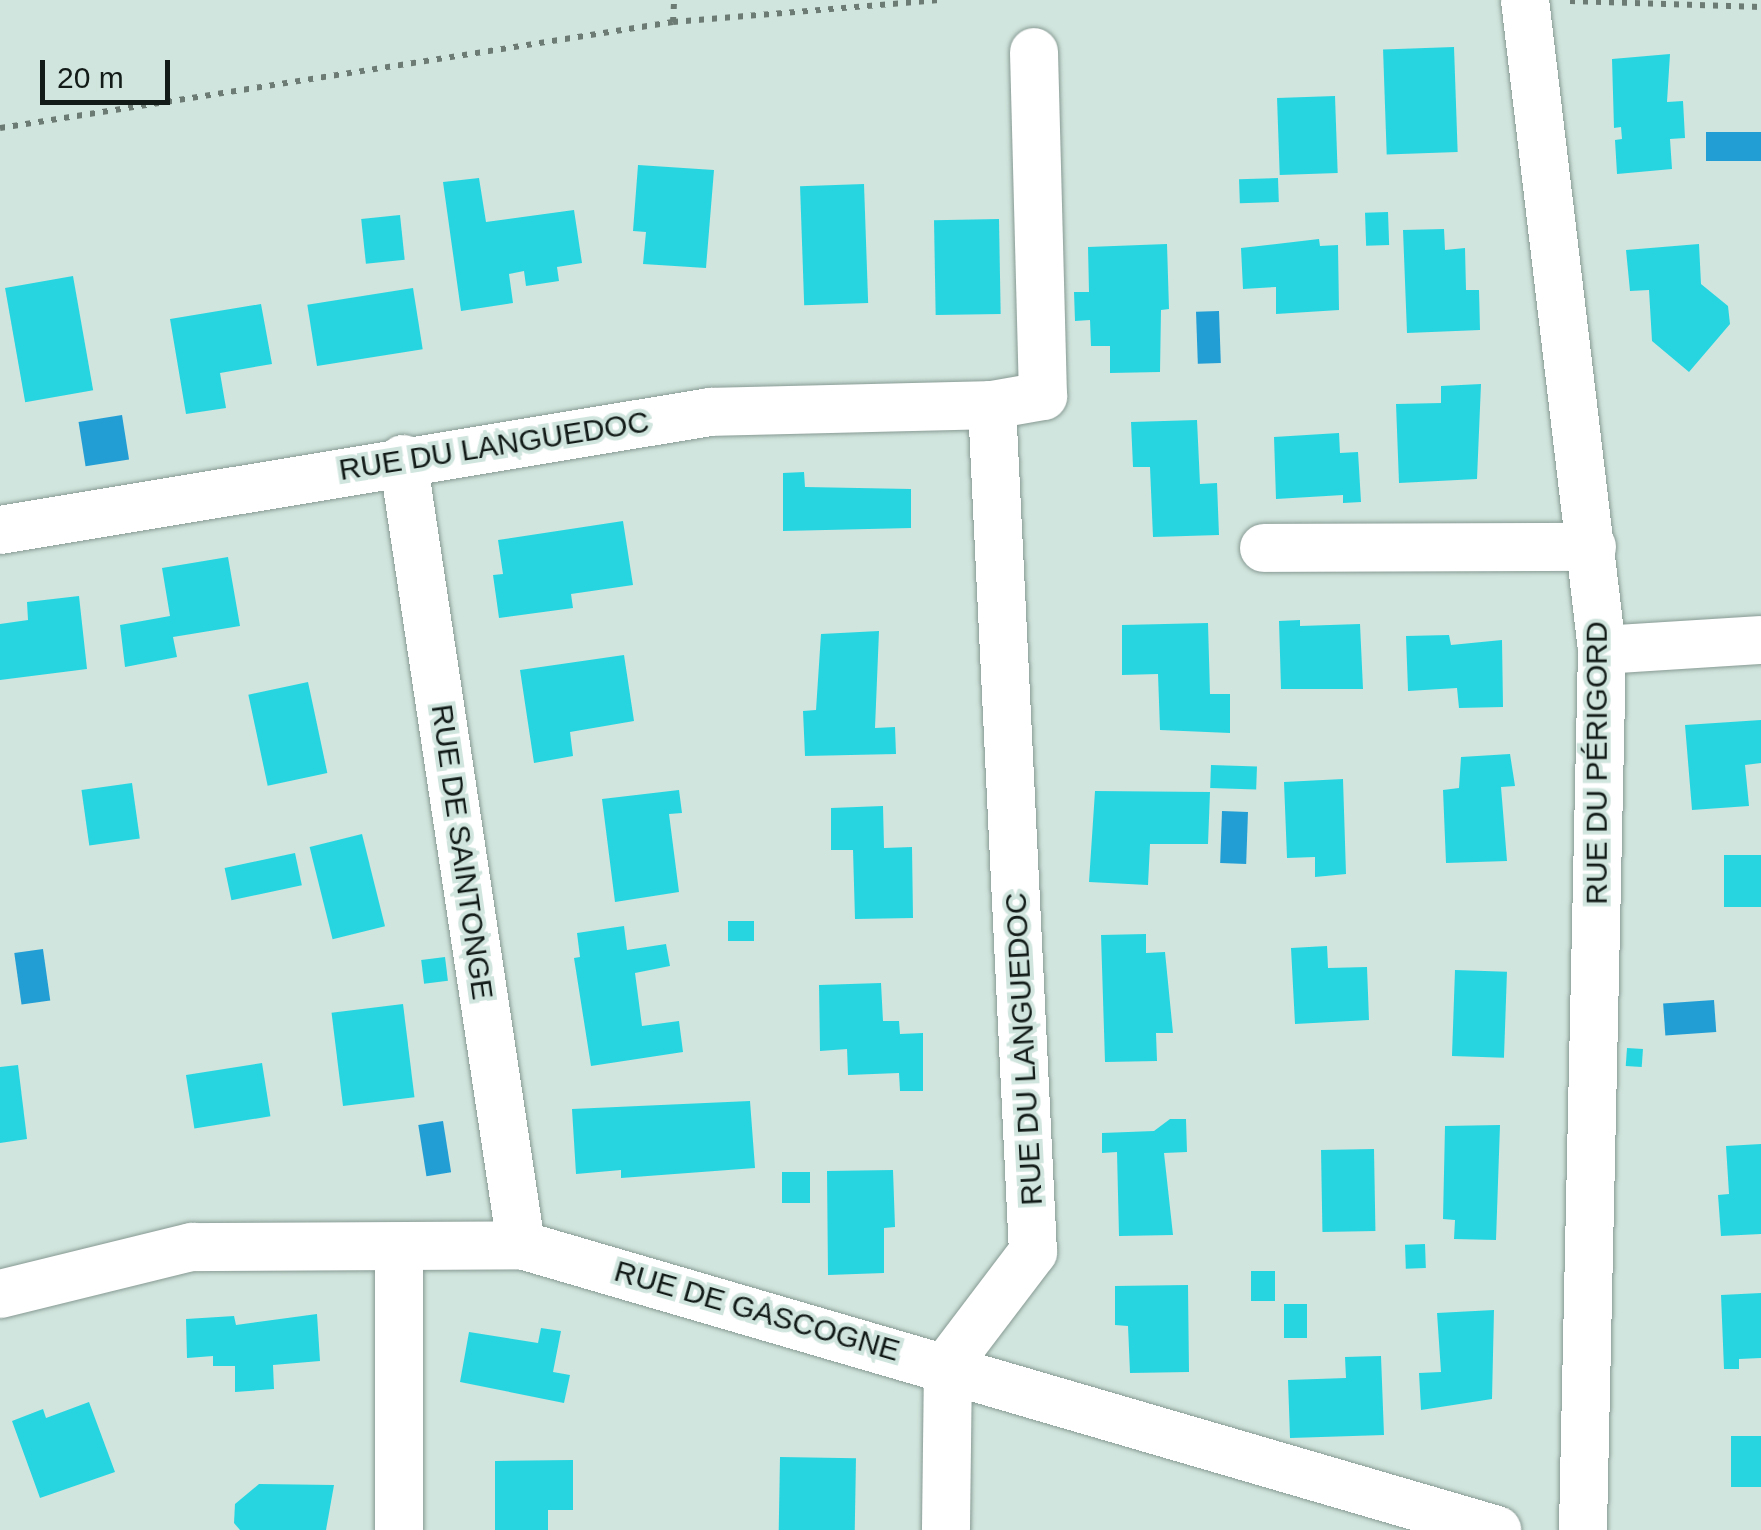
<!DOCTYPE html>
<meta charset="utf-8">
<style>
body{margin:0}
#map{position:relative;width:1761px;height:1530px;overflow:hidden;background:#d0e5dd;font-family:Helvetica,sans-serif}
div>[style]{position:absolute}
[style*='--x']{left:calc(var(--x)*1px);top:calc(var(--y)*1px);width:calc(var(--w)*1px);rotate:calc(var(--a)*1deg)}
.water>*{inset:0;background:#229ed5;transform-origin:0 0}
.building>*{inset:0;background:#27d5e1;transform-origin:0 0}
.path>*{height:6px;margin-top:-3px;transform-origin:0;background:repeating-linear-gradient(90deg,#6d7b75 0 5px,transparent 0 13px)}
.roads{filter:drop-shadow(0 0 2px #879a93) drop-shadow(0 0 2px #879a93)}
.minor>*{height:48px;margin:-24px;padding:0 24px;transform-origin:24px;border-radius:24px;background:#fff}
span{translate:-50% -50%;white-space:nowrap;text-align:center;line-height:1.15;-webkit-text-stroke:8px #d0e5dd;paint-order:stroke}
.street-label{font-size:30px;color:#131b18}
.scale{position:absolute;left:40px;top:60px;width:130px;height:45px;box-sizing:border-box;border:5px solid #131b18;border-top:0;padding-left:12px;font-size:30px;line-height:35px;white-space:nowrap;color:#131b18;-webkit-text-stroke:8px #d0e5dd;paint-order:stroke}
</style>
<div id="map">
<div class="water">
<div style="left:1761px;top:132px;width:29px;height:55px;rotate:90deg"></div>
<div style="left:1219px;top:311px;width:52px;height:23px;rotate:88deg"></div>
<div style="left:122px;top:415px;width:45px;height:44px;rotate:81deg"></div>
<div style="left:1222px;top:811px;width:26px;height:52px;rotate:2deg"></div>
<div style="left:43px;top:949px;width:52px;height:29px;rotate:82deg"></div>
<div style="left:1714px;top:1000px;width:32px;height:51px;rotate:86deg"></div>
<div style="left:443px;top:1121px;width:52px;height:25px;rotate:81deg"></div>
</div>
<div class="building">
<div style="left:1454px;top:47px;width:105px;height:71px;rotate:88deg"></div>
<div style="clip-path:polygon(1670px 54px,1667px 102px,1683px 101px,1685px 138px,1670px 139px,1672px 169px,1617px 174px,1615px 140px,1622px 139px,1621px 127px,1614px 128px,1612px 59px)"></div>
<div style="left:1335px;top:96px;width:77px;height:58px;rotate:88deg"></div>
<div style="clip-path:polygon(638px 165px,714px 170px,706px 268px,643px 264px,646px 232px,633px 231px)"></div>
<div style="clip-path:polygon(479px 178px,486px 222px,574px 210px,582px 263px,557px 267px,559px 281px,526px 286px,524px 271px,509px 274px,513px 303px,461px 311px,443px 182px)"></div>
<div style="left:1278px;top:178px;width:24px;height:39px;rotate:88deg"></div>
<div style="left:864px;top:184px;width:119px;height:64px;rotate:88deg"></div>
<div style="left:1388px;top:212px;width:33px;height:23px;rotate:88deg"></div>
<div style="left:400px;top:215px;width:45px;height:39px;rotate:84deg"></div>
<div style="left:999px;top:219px;width:95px;height:65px;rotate:89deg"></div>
<div style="clip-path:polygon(1444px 229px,1445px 250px,1465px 248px,1466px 290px,1479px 290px,1480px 330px,1407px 333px,1403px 230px)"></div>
<div style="clip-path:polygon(1319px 239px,1320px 246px,1338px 245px,1339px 310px,1276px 314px,1276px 287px,1243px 289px,1241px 248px)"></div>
<div style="clip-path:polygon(1167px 244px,1169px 309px,1161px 310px,1160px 372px,1110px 373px,1110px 346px,1091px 346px,1090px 320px,1075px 321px,1074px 292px,1089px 292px,1088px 247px)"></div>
<div style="clip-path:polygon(1699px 244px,1701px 284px,1728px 306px,1730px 324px,1689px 372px,1652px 341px,1649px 290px,1630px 291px,1626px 250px)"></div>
<div style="left:73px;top:276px;width:116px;height:69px;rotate:80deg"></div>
<div style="left:413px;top:288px;width:62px;height:107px;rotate:81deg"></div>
<div style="clip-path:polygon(261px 304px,272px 364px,220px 373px,226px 408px,186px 414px,170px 319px)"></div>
<div style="clip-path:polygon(1481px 384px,1477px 479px,1399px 483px,1396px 404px,1441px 403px,1441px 386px)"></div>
<div style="clip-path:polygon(1197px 420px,1200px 484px,1217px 483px,1219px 535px,1153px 537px,1150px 467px,1133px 467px,1131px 422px)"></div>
<div style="clip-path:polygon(1339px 433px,1340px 453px,1358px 452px,1361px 502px,1343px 503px,1343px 495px,1276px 499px,1274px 437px)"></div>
<div style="clip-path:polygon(804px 472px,805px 487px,911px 489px,911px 528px,783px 531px,783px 473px)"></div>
<div style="clip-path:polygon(623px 521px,633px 585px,571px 594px,573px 608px,499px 618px,493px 575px,503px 574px,498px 540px)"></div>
<div style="clip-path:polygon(228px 557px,240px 626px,173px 637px,177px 657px,125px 667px,120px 625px,170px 616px,162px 568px)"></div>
<div style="clip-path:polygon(79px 596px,87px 669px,0 680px,0 624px,28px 620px,27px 602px)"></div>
<div style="clip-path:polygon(1300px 620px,1300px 626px,1360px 624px,1363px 689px,1281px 689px,1279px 621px)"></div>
<div style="clip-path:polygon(1208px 623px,1210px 694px,1230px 694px,1230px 733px,1160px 730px,1158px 674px,1122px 675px,1122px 625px)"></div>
<div style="clip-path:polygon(879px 631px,875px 728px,895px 727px,896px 754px,805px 756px,803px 711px,816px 710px,821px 634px)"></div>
<div style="clip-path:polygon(1449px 635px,1451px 645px,1502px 640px,1503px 707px,1459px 708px,1457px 688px,1408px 691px,1406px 636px)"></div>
<div style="clip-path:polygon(624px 655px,634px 721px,570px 732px,573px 756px,534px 763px,520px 670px)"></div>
<div style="left:308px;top:682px;width:93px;height:61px;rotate:78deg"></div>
<div style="clip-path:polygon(1761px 720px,1761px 763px,1745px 765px,1749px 806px,1692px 810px,1685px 725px)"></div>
<div style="clip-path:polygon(1510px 754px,1515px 786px,1501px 787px,1507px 861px,1446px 863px,1443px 790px,1459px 788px,1461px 757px)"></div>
<div style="left:1211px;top:765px;width:46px;height:23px;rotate:2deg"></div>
<div style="clip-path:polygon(1343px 779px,1346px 874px,1315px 877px,1315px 857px,1287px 858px,1284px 782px)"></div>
<div style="left:132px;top:783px;width:56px;height:51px;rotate:82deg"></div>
<div style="clip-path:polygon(679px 790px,682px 813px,669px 814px,679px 892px,615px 902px,602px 799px)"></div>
<div style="clip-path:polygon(1095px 791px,1210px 792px,1208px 844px,1150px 844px,1148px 885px,1089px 882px)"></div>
<div style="clip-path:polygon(883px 806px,884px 848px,912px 847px,913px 918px,855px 919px,853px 850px,831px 850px,831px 808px)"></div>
<div style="left:362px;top:834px;width:95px;height:54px;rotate:76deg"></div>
<div style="left:295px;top:853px;width:33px;height:72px;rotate:78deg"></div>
<div style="left:1761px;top:855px;width:52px;height:37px;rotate:90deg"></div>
<div style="left:728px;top:921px;width:26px;height:20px"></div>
<div style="clip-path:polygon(624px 926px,627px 950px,666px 944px,670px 966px,635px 973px,642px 1026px,679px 1021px,683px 1052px,591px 1066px,574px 958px,580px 957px,577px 933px)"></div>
<div style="clip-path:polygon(1146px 934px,1146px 953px,1165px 952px,1173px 1033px,1156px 1033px,1157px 1061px,1105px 1062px,1101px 935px)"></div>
<div style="clip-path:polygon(1327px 946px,1328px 968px,1367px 967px,1369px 1020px,1295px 1024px,1291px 948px)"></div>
<div style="left:445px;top:957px;width:24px;height:24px;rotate:83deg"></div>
<div style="left:1455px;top:970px;width:52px;height:86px;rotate:2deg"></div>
<div style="clip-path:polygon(881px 983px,883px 1021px,899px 1021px,900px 1034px,923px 1033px,923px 1091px,900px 1091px,899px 1073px,848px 1075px,847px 1049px,820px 1051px,819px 985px)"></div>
<div style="left:403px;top:1004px;width:94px;height:72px;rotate:83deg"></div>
<div style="left:1627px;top:1048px;width:16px;height:18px;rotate:4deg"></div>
<div style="left:262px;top:1063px;width:54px;height:77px;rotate:81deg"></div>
<div style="clip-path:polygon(18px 1065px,27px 1139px,0 1143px,0 1067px)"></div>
<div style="clip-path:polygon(750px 1101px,755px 1168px,621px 1178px,621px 1170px,576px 1174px,572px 1109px)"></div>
<div style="clip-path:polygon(1170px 1119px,1186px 1119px,1187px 1152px,1164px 1153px,1173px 1235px,1119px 1236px,1117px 1152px,1102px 1153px,1102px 1133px,1154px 1131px)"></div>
<div style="clip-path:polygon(1500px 1125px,1496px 1240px,1454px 1239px,1455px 1220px,1443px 1219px,1445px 1126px)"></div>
<div style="clip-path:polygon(1761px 1144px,1761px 1234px,1721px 1236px,1718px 1195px,1729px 1194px,1726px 1146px)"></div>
<div style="left:1374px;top:1149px;width:82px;height:53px;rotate:89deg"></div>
<div style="clip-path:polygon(893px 1170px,895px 1227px,884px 1228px,884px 1273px,828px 1275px,827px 1171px)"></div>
<div style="left:782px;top:1172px;width:28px;height:31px"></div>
<div style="left:1425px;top:1244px;width:24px;height:20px;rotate:88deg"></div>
<div style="left:1275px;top:1271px;width:30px;height:24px;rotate:90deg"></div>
<div style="clip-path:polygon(1188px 1285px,1189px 1372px,1130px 1373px,1128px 1326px,1115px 1325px,1115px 1286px)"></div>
<div style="clip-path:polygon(1761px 1293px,1761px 1358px,1739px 1359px,1739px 1369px,1724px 1369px,1721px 1295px)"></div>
<div style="left:1284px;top:1304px;width:23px;height:34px"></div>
<div style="clip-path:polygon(1494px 1310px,1492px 1399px,1421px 1410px,1419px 1373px,1441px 1372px,1437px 1313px)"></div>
<div style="clip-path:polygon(317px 1314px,320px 1361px,273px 1365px,274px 1389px,235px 1392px,235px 1366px,213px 1366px,213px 1356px,187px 1358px,186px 1319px,234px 1316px,236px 1325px)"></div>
<div style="clip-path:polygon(541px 1328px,561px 1331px,553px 1372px,570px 1375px,564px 1403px,460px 1382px,469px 1332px,538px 1343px)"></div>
<div style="clip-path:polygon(1381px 1356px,1384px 1435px,1290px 1438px,1288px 1380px,1346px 1378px,1345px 1357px)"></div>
<div style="clip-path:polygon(89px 1402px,115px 1472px,40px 1498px,12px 1421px,43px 1409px,46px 1418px)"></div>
<div style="left:1731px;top:1436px;width:30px;height:51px"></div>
<div style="left:780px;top:1457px;width:76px;height:73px;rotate:1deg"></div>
<div style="clip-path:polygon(573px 1460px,573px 1510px,548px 1510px,548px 1530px,495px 1530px,495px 1461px)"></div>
<div style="clip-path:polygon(259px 1484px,334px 1485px,326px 1530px,240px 1530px,234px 1523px,235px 1504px)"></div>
</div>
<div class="path">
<div style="--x:1570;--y:1;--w:191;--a:1.8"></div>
<div style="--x:673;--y:22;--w:22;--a:-87"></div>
<div style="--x:0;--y:128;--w:681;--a:-8.95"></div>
<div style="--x:673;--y:22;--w:267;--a:-4.7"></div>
</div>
<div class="roads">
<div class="minor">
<div style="--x:1525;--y:0;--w:655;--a:83.24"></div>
<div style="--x:1602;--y:650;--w:880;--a:91.24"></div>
<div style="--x:992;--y:405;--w:52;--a:-10"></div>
<div style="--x:1043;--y:396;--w:344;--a:-91.5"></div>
<div style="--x:403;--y:459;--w:795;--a:81.46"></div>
<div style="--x:0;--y:530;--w:720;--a:-9.44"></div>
<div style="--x:710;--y:412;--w:282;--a:-1.4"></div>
<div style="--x:992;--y:405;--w:848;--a:87.23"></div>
<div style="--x:1033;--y:1252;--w:141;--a:127.2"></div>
<div style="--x:948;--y:1364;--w:166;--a:90.7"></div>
<div style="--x:1264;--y:548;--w:328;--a:-0.2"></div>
<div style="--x:1602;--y:650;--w:159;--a:-3.6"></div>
<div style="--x:0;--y:1294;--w:198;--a:-13.8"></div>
<div style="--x:192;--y:1247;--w:329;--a:-0.3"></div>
<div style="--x:521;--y:1245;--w:1017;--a:16.28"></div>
<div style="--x:399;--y:1530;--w:279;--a:-90"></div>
</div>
</div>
<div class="street-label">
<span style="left:494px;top:446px;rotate:-9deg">RUE DU LANGUEDOC</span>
<span style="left:1597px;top:763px;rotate:-90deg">RUE DU PÉRIGORD</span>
<span style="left:462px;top:852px;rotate:82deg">RUE DE SAINTONGE</span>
<span style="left:1024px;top:1049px;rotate:-93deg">RUE DU LANGUEDOC</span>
<span style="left:757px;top:1311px;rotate:16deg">RUE DE GASCOGNE</span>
</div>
<div class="scale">20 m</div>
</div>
